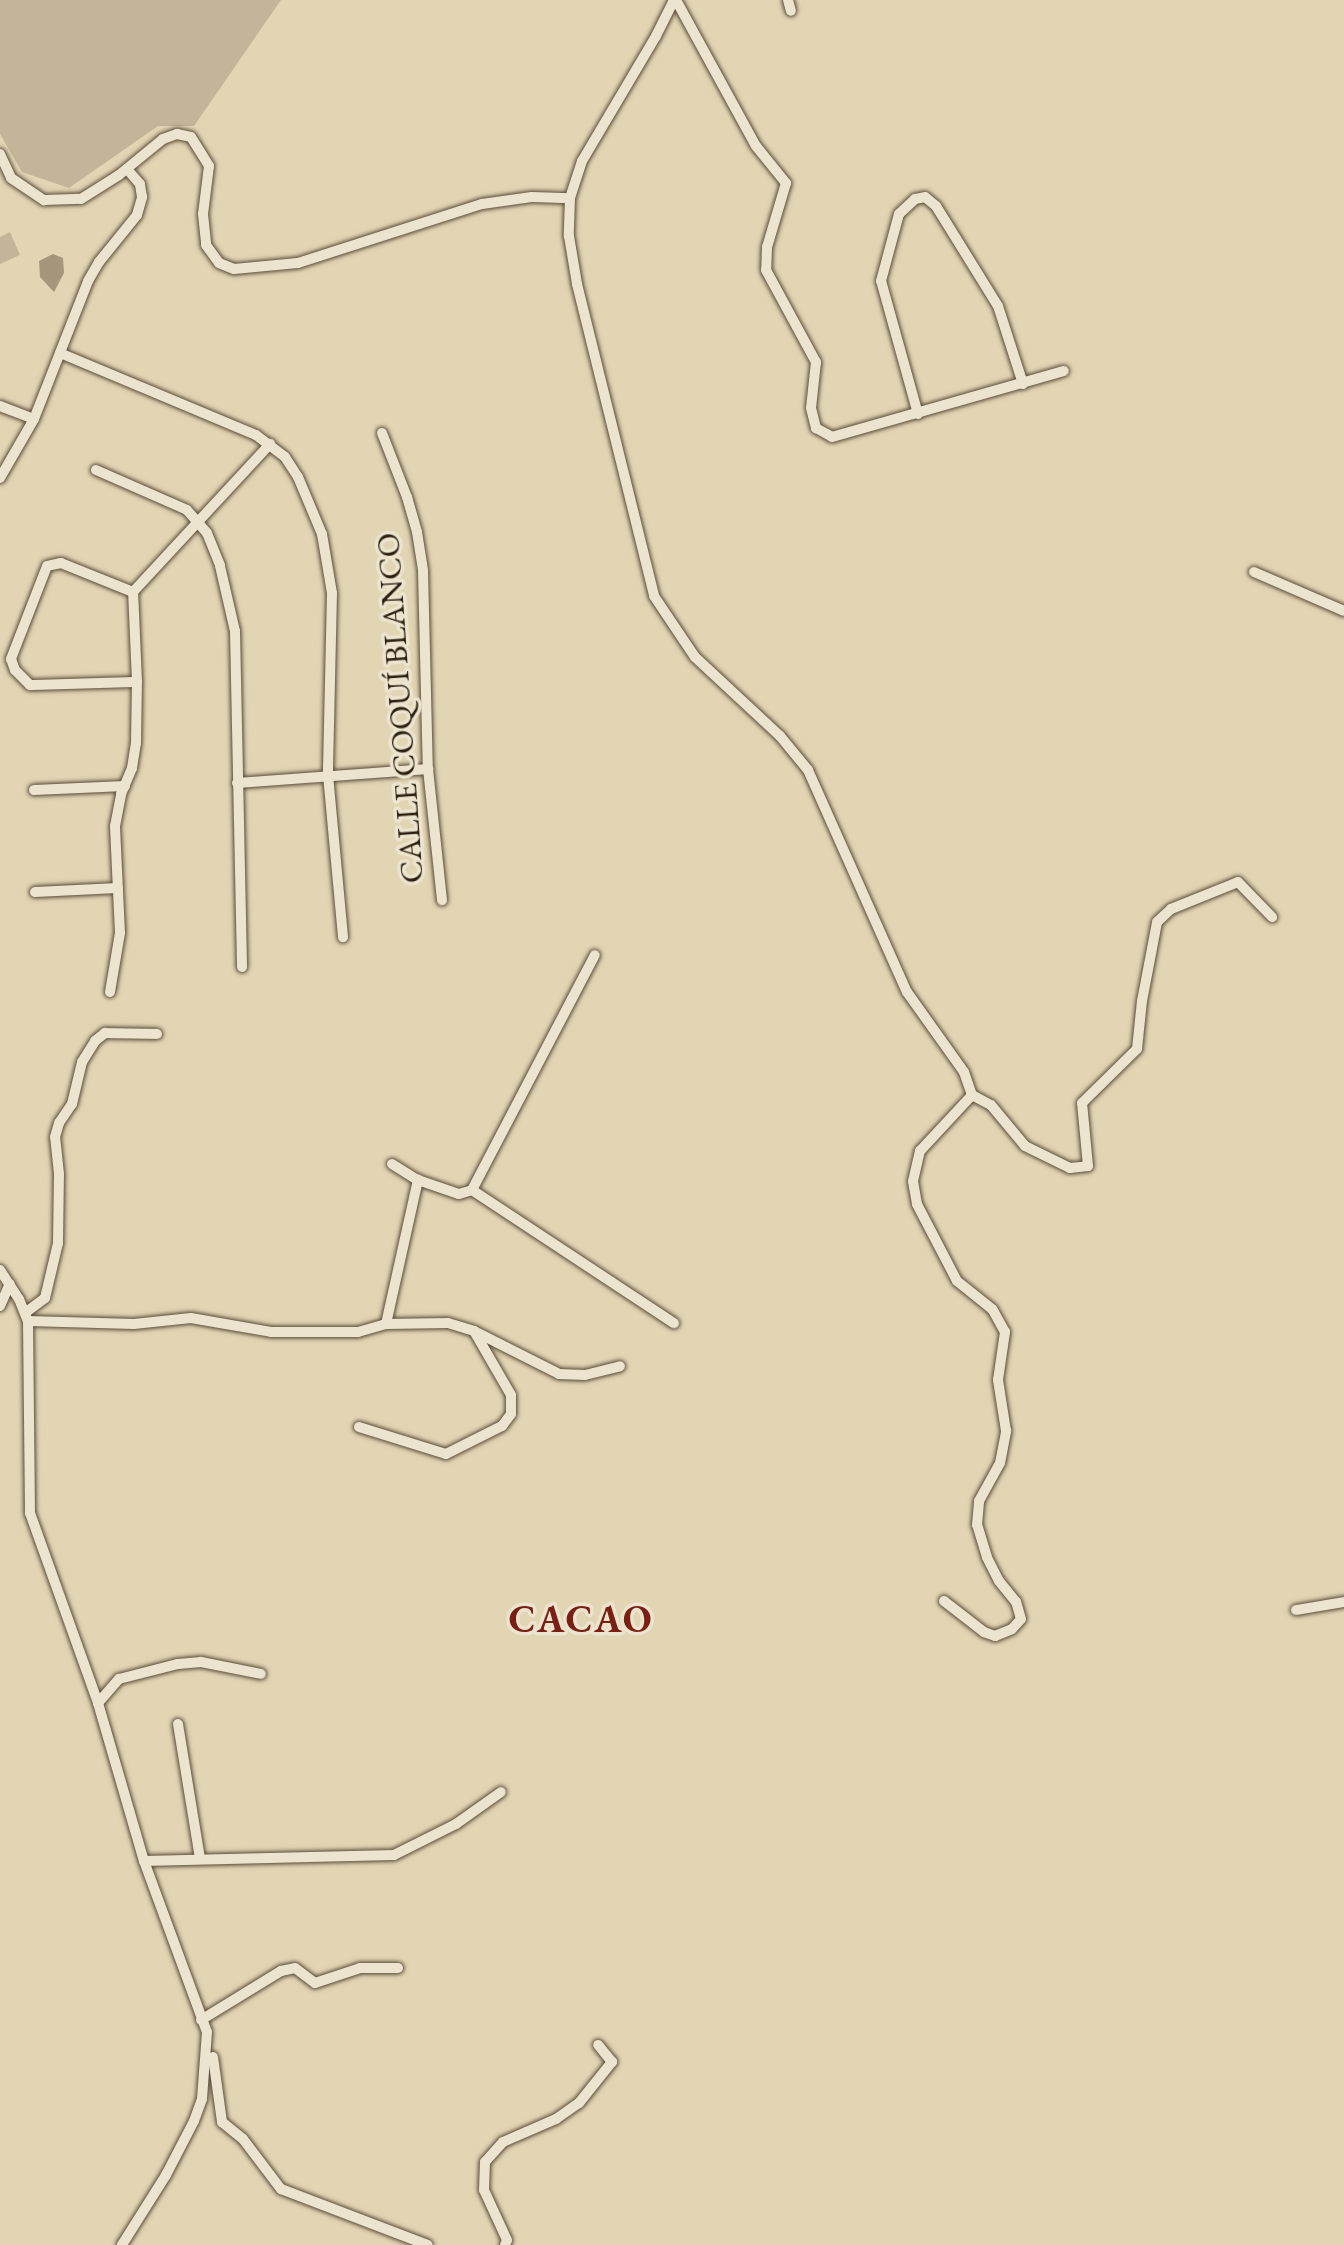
<!DOCTYPE html>
<meta charset="utf-8">
<style>
body{margin:0}
#map{position:relative;width:1344px;height:2245px;overflow:hidden;background:#e2d5b4;font-family:"EB Garamond",serif}
div>[style]{position:absolute}
[style*='--x']{left:calc(var(--x)*1px);top:calc(var(--y)*1px);width:calc(var(--w)*1px);rotate:calc(var(--a)*1deg)}
.green>*{inset:0;background:#c3b698}
.water>*{inset:0;background:#a4977c}
.roads{filter:drop-shadow(0 0 2px #5a4c39) drop-shadow(0 0 2px #5a4c39)}
.minor>*{height:10px;margin:-5px;padding:0 5px;transform-origin:5px;border-radius:5px;background:#ece4ce}
span{translate:-50% -50%;white-space:nowrap;text-align:center;line-height:1.15;-webkit-text-stroke:7px #ece4ce;paint-order:stroke}
.street-label{font-size:32px;color:#2c1f10}
.district-label{font-size:38px;color:#7a1f14;font-weight:700;letter-spacing:2px}
</style>
<div id="map">
<div class="green">
<div style="clip-path:polygon(0 0,281px 0,194px 126px,158px 126px,69px 188px,22px 172px,0 134px)"></div>
<div style="clip-path:polygon(10px 232px,20px 255px,0 264px,0 237px)"></div>
</div>
<div class="water">
<div style="clip-path:polygon(53px 254px,63px 258px,64px 273px,54px 292px,40px 277px,39px 261px)"></div>
</div>
<div class="roads">
<div class="minor">
<div style="--x:674;--y:0;--w:40;--a:116.6"></div>
<div style="--x:656;--y:36;--w:145;--a:120.6"></div>
<div style="--x:582;--y:161;--w:39;--a:108"></div>
<div style="--x:570;--y:198;--w:38;--a:92"></div>
<div style="--x:569;--y:236;--w:49;--a:80.5"></div>
<div style="--x:577;--y:284;--w:321;--a:76.1"></div>
<div style="--x:654;--y:596;--w:73;--a:56.1"></div>
<div style="--x:695;--y:657;--w:116;--a:42.9"></div>
<div style="--x:780;--y:736;--w:44;--a:50.5"></div>
<div style="--x:808;--y:770;--w:243;--a:66"></div>
<div style="--x:907;--y:992;--w:98;--a:54.5"></div>
<div style="--x:964;--y:1072;--w:24;--a:71"></div>
<div style="--x:972;--y:1095;--w:21;--a:28"></div>
<div style="--x:991;--y:1105;--w:53;--a:50.3"></div>
<div style="--x:1025;--y:1146;--w:50;--a:26.1"></div>
<div style="--x:1070;--y:1168;--w:18;--a:-6"></div>
<div style="--x:1088;--y:1166;--w:63;--a:-95.4"></div>
<div style="--x:1082;--y:1103;--w:77;--a:-44.5"></div>
<div style="--x:1137;--y:1049;--w:48;--a:-84.1"></div>
<div style="--x:1142;--y:1001;--w:80;--a:-79.2"></div>
<div style="--x:1157;--y:922;--w:19;--a:-43"></div>
<div style="--x:1171;--y:909;--w:72;--a:-21.9"></div>
<div style="--x:1238;--y:882;--w:49;--a:45.8"></div>
<div style="--x:676;--y:0;--w:166;--a:61.3"></div>
<div style="--x:756;--y:146;--w:48;--a:51"></div>
<div style="--x:786;--y:183;--w:67;--a:106.5"></div>
<div style="--x:767;--y:247;--w:23;--a:92"></div>
<div style="--x:766;--y:270;--w:105;--a:61.5"></div>
<div style="--x:816;--y:362;--w:46;--a:96.2"></div>
<div style="--x:811;--y:408;--w:21;--a:76"></div>
<div style="--x:816;--y:428;--w:18;--a:29"></div>
<div style="--x:832;--y:437;--w:241;--a:-15.9"></div>
<div style="--x:788;--y:0;--w:11;--a:75"></div>
<div style="--x:0;--y:154;--w:26;--a:65"></div>
<div style="--x:11;--y:178;--w:40;--a:34"></div>
<div style="--x:44;--y:200;--w:37;--a:-2"></div>
<div style="--x:81;--y:199;--w:45;--a:-32.3"></div>
<div style="--x:119;--y:175;--w:57;--a:-39.3"></div>
<div style="--x:163;--y:139;--w:15;--a:-20"></div>
<div style="--x:177;--y:134;--w:14;--a:12"></div>
<div style="--x:191;--y:137;--w:34;--a:58"></div>
<div style="--x:209;--y:166;--w:48;--a:97.1"></div>
<div style="--x:203;--y:214;--w:31;--a:84"></div>
<div style="--x:206;--y:245;--w:22;--a:54"></div>
<div style="--x:219;--y:263;--w:16;--a:22"></div>
<div style="--x:234;--y:269;--w:64;--a:-5.4"></div>
<div style="--x:298;--y:263;--w:193;--a:-17.8"></div>
<div style="--x:482;--y:204;--w:50;--a:-8"></div>
<div style="--x:532;--y:197;--w:38;--a:2"></div>
<div style="--x:60;--y:353;--w:212;--a:22.7"></div>
<div style="--x:256;--y:435;--w:36;--a:37"></div>
<div style="--x:285;--y:457;--w:24;--a:57"></div>
<div style="--x:298;--y:477;--w:62;--a:67.2"></div>
<div style="--x:322;--y:534;--w:60;--a:80.4"></div>
<div style="--x:332;--y:593;--w:182;--a:91.3"></div>
<div style="--x:328;--y:775;--w:163;--a:84.7"></div>
<div style="--x:0;--y:406;--w:36;--a:21"></div>
<div style="--x:918;--y:414;--w:138;--a:-105.5"></div>
<div style="--x:881;--y:281;--w:69;--a:-75"></div>
<div style="--x:899;--y:214;--w:22;--a:-43"></div>
<div style="--x:915;--y:199;--w:10;--a:-11"></div>
<div style="--x:925;--y:197;--w:14;--a:39"></div>
<div style="--x:936;--y:206;--w:118;--a:58.2"></div>
<div style="--x:998;--y:306;--w:82;--a:72.2"></div>
<div style="--x:382;--y:433;--w:69;--a:68.7"></div>
<div style="--x:407;--y:497;--w:36;--a:74"></div>
<div style="--x:417;--y:532;--w:39;--a:81"></div>
<div style="--x:423;--y:571;--w:198;--a:88.6"></div>
<div style="--x:428;--y:769;--w:132;--a:83.9"></div>
<div style="--x:96;--y:470;--w:99;--a:23.7"></div>
<div style="--x:187;--y:510;--w:30;--a:49"></div>
<div style="--x:207;--y:533;--w:35;--a:68"></div>
<div style="--x:220;--y:566;--w:67;--a:77"></div>
<div style="--x:235;--y:631;--w:336;--a:88.8"></div>
<div style="--x:0;--y:478;--w:68;--a:-60"></div>
<div style="--x:34;--y:419;--w:148;--a:-68.6"></div>
<div style="--x:88;--y:281;--w:22;--a:-60"></div>
<div style="--x:99;--y:262;--w:60;--a:-51"></div>
<div style="--x:137;--y:215;--w:19;--a:-74"></div>
<div style="--x:142;--y:197;--w:13;--a:-99"></div>
<div style="--x:140;--y:184;--w:20;--a:-131"></div>
<div style="--x:1254;--y:572;--w:98;--a:23.4"></div>
<div style="--x:133;--y:592;--w:78;--a:-158.1"></div>
<div style="--x:61;--y:563;--w:14;--a:168"></div>
<div style="--x:47;--y:566;--w:100;--a:111.2"></div>
<div style="--x:11;--y:659;--w:12;--a:70"></div>
<div style="--x:15;--y:670;--w:21;--a:45"></div>
<div style="--x:30;--y:685;--w:107;--a:-1.6"></div>
<div style="--x:237;--y:783;--w:192;--a:-4.2"></div>
<div style="--x:34;--y:790;--w:91;--a:-2.5"></div>
<div style="--x:35;--y:892;--w:83;--a:-2.8"></div>
<div style="--x:110;--y:992;--w:60;--a:-80.4"></div>
<div style="--x:120;--y:933;--w:107;--a:-92.7"></div>
<div style="--x:115;--y:826;--w:33;--a:-79"></div>
<div style="--x:121;--y:794;--w:28;--a:-67"></div>
<div style="--x:132;--y:768;--w:25;--a:-81"></div>
<div style="--x:136;--y:743;--w:61;--a:-89.1"></div>
<div style="--x:137;--y:682;--w:90;--a:-92.5"></div>
<div style="--x:133;--y:592;--w:202;--a:-47.2"></div>
<div style="--x:392;--y:1164;--w:31;--a:32"></div>
<div style="--x:418;--y:1180;--w:43;--a:18.9"></div>
<div style="--x:459;--y:1194;--w:14;--a:-17"></div>
<div style="--x:472;--y:1190;--w:242;--a:33.4"></div>
<div style="--x:472;--y:1190;--w:265;--a:-62.4"></div>
<div style="--x:0;--y:1270;--w:35;--a:57"></div>
<div style="--x:19;--y:1299;--w:24;--a:68"></div>
<div style="--x:28;--y:1321;--w:192;--a:89.4"></div>
<div style="--x:30;--y:1513;--w:202;--a:70.3"></div>
<div style="--x:98;--y:1703;--w:165;--a:73.8"></div>
<div style="--x:144;--y:1861;--w:182;--a:69.8"></div>
<div style="--x:207;--y:2032;--w:67;--a:94.3"></div>
<div style="--x:202;--y:2099;--w:23;--a:110"></div>
<div style="--x:194;--y:2121;--w:61;--a:117.4"></div>
<div style="--x:166;--y:2175;--w:83;--a:122.2"></div>
<div style="--x:0;--y:1306;--w:24;--a:-66"></div>
<div style="--x:25;--y:1313;--w:25;--a:-37"></div>
<div style="--x:45;--y:1298;--w:57;--a:-76.7"></div>
<div style="--x:58;--y:1243;--w:69;--a:-89.2"></div>
<div style="--x:59;--y:1174;--w:37;--a:-96"></div>
<div style="--x:55;--y:1137;--w:15;--a:-74"></div>
<div style="--x:59;--y:1123;--w:23;--a:-56"></div>
<div style="--x:72;--y:1104;--w:43;--a:-76.6"></div>
<div style="--x:82;--y:1062;--w:25;--a:-58"></div>
<div style="--x:95;--y:1041;--w:13;--a:-39"></div>
<div style="--x:105;--y:1033;--w:52;--a:1.1"></div>
<div style="--x:28;--y:1321;--w:106;--a:1.6"></div>
<div style="--x:134;--y:1324;--w:57;--a:-6"></div>
<div style="--x:191;--y:1318;--w:81;--a:9.9"></div>
<div style="--x:271;--y:1332;--w:87;--a:0"></div>
<div style="--x:358;--y:1332;--w:29;--a:-16"></div>
<div style="--x:386;--y:1324;--w:62;--a:-0.9"></div>
<div style="--x:448;--y:1323;--w:27;--a:17"></div>
<div style="--x:474;--y:1331;--w:95;--a:26.8"></div>
<div style="--x:559;--y:1374;--w:26;--a:2"></div>
<div style="--x:585;--y:1375;--w:36;--a:-14"></div>
<div style="--x:386;--y:1324;--w:148;--a:-77.5"></div>
<div style="--x:359;--y:1427;--w:91;--a:17.2"></div>
<div style="--x:446;--y:1454;--w:63;--a:-26.6"></div>
<div style="--x:502;--y:1426;--w:15;--a:-53"></div>
<div style="--x:511;--y:1414;--w:19;--a:-90"></div>
<div style="--x:511;--y:1395;--w:74;--a:-120"></div>
<div style="--x:944;--y:1601;--w:51;--a:37.8"></div>
<div style="--x:984;--y:1632;--w:12;--a:20"></div>
<div style="--x:995;--y:1636;--w:18;--a:-22"></div>
<div style="--x:1012;--y:1629;--w:13;--a:-48"></div>
<div style="--x:1021;--y:1619;--w:18;--a:-106"></div>
<div style="--x:1016;--y:1602;--w:27;--a:-129"></div>
<div style="--x:999;--y:1581;--w:27;--a:-117"></div>
<div style="--x:987;--y:1557;--w:34;--a:-107"></div>
<div style="--x:977;--y:1525;--w:24;--a:-85"></div>
<div style="--x:979;--y:1501;--w:43;--a:-61.1"></div>
<div style="--x:1000;--y:1463;--w:33;--a:-79"></div>
<div style="--x:1006;--y:1431;--w:52;--a:-98.9"></div>
<div style="--x:998;--y:1380;--w:49;--a:-81.7"></div>
<div style="--x:1005;--y:1332;--w:26;--a:-119"></div>
<div style="--x:992;--y:1309;--w:45;--a:-141.3"></div>
<div style="--x:957;--y:1281;--w:87;--a:-117.5"></div>
<div style="--x:917;--y:1204;--w:23;--a:-100"></div>
<div style="--x:913;--y:1181;--w:31;--a:-77"></div>
<div style="--x:920;--y:1151;--w:76;--a:-47.1"></div>
<div style="--x:1296;--y:1610;--w:49;--a:-9.5"></div>
<div style="--x:98;--y:1703;--w:32;--a:-49"></div>
<div style="--x:119;--y:1679;--w:61;--a:-14.3"></div>
<div style="--x:178;--y:1664;--w:23;--a:-5"></div>
<div style="--x:201;--y:1662;--w:61;--a:11.3"></div>
<div style="--x:178;--y:1724;--w:136;--a:80.7"></div>
<div style="--x:144;--y:1861;--w:250;--a:-1.4"></div>
<div style="--x:394;--y:1855;--w:69;--a:-26.6"></div>
<div style="--x:456;--y:1824;--w:55;--a:-35.4"></div>
<div style="--x:201;--y:2020;--w:94;--a:-31.5"></div>
<div style="--x:281;--y:1971;--w:14;--a:-12"></div>
<div style="--x:295;--y:1968;--w:25;--a:37"></div>
<div style="--x:315;--y:1983;--w:47;--a:-18.4"></div>
<div style="--x:360;--y:1968;--w:38;--a:0"></div>
<div style="--x:213;--y:2057;--w:66;--a:82.1"></div>
<div style="--x:222;--y:2122;--w:27;--a:39"></div>
<div style="--x:243;--y:2139;--w:63;--a:52.8"></div>
<div style="--x:281;--y:2189;--w:157;--a:20.9"></div>
<div style="--x:505;--y:2245;--w:5;--a:-68"></div>
<div style="--x:507;--y:2240;--w:55;--a:-114.7"></div>
<div style="--x:484;--y:2190;--w:28;--a:-88"></div>
<div style="--x:485;--y:2162;--w:27;--a:-48"></div>
<div style="--x:503;--y:2142;--w:58;--a:-23.5"></div>
<div style="--x:556;--y:2119;--w:28;--a:-35"></div>
<div style="--x:579;--y:2103;--w:53;--a:-51.2"></div>
<div style="--x:612;--y:2062;--w:22;--a:-129"></div>
</div>
</div>
<div class="street-label">
<span style="left:400px;top:708px;rotate:-94deg">CALLE COQUÍ BLANCO</span>
</div>
<div class="district-label">
<span style="left:581px;top:1619px">CACAO</span>
</div>
</div>
